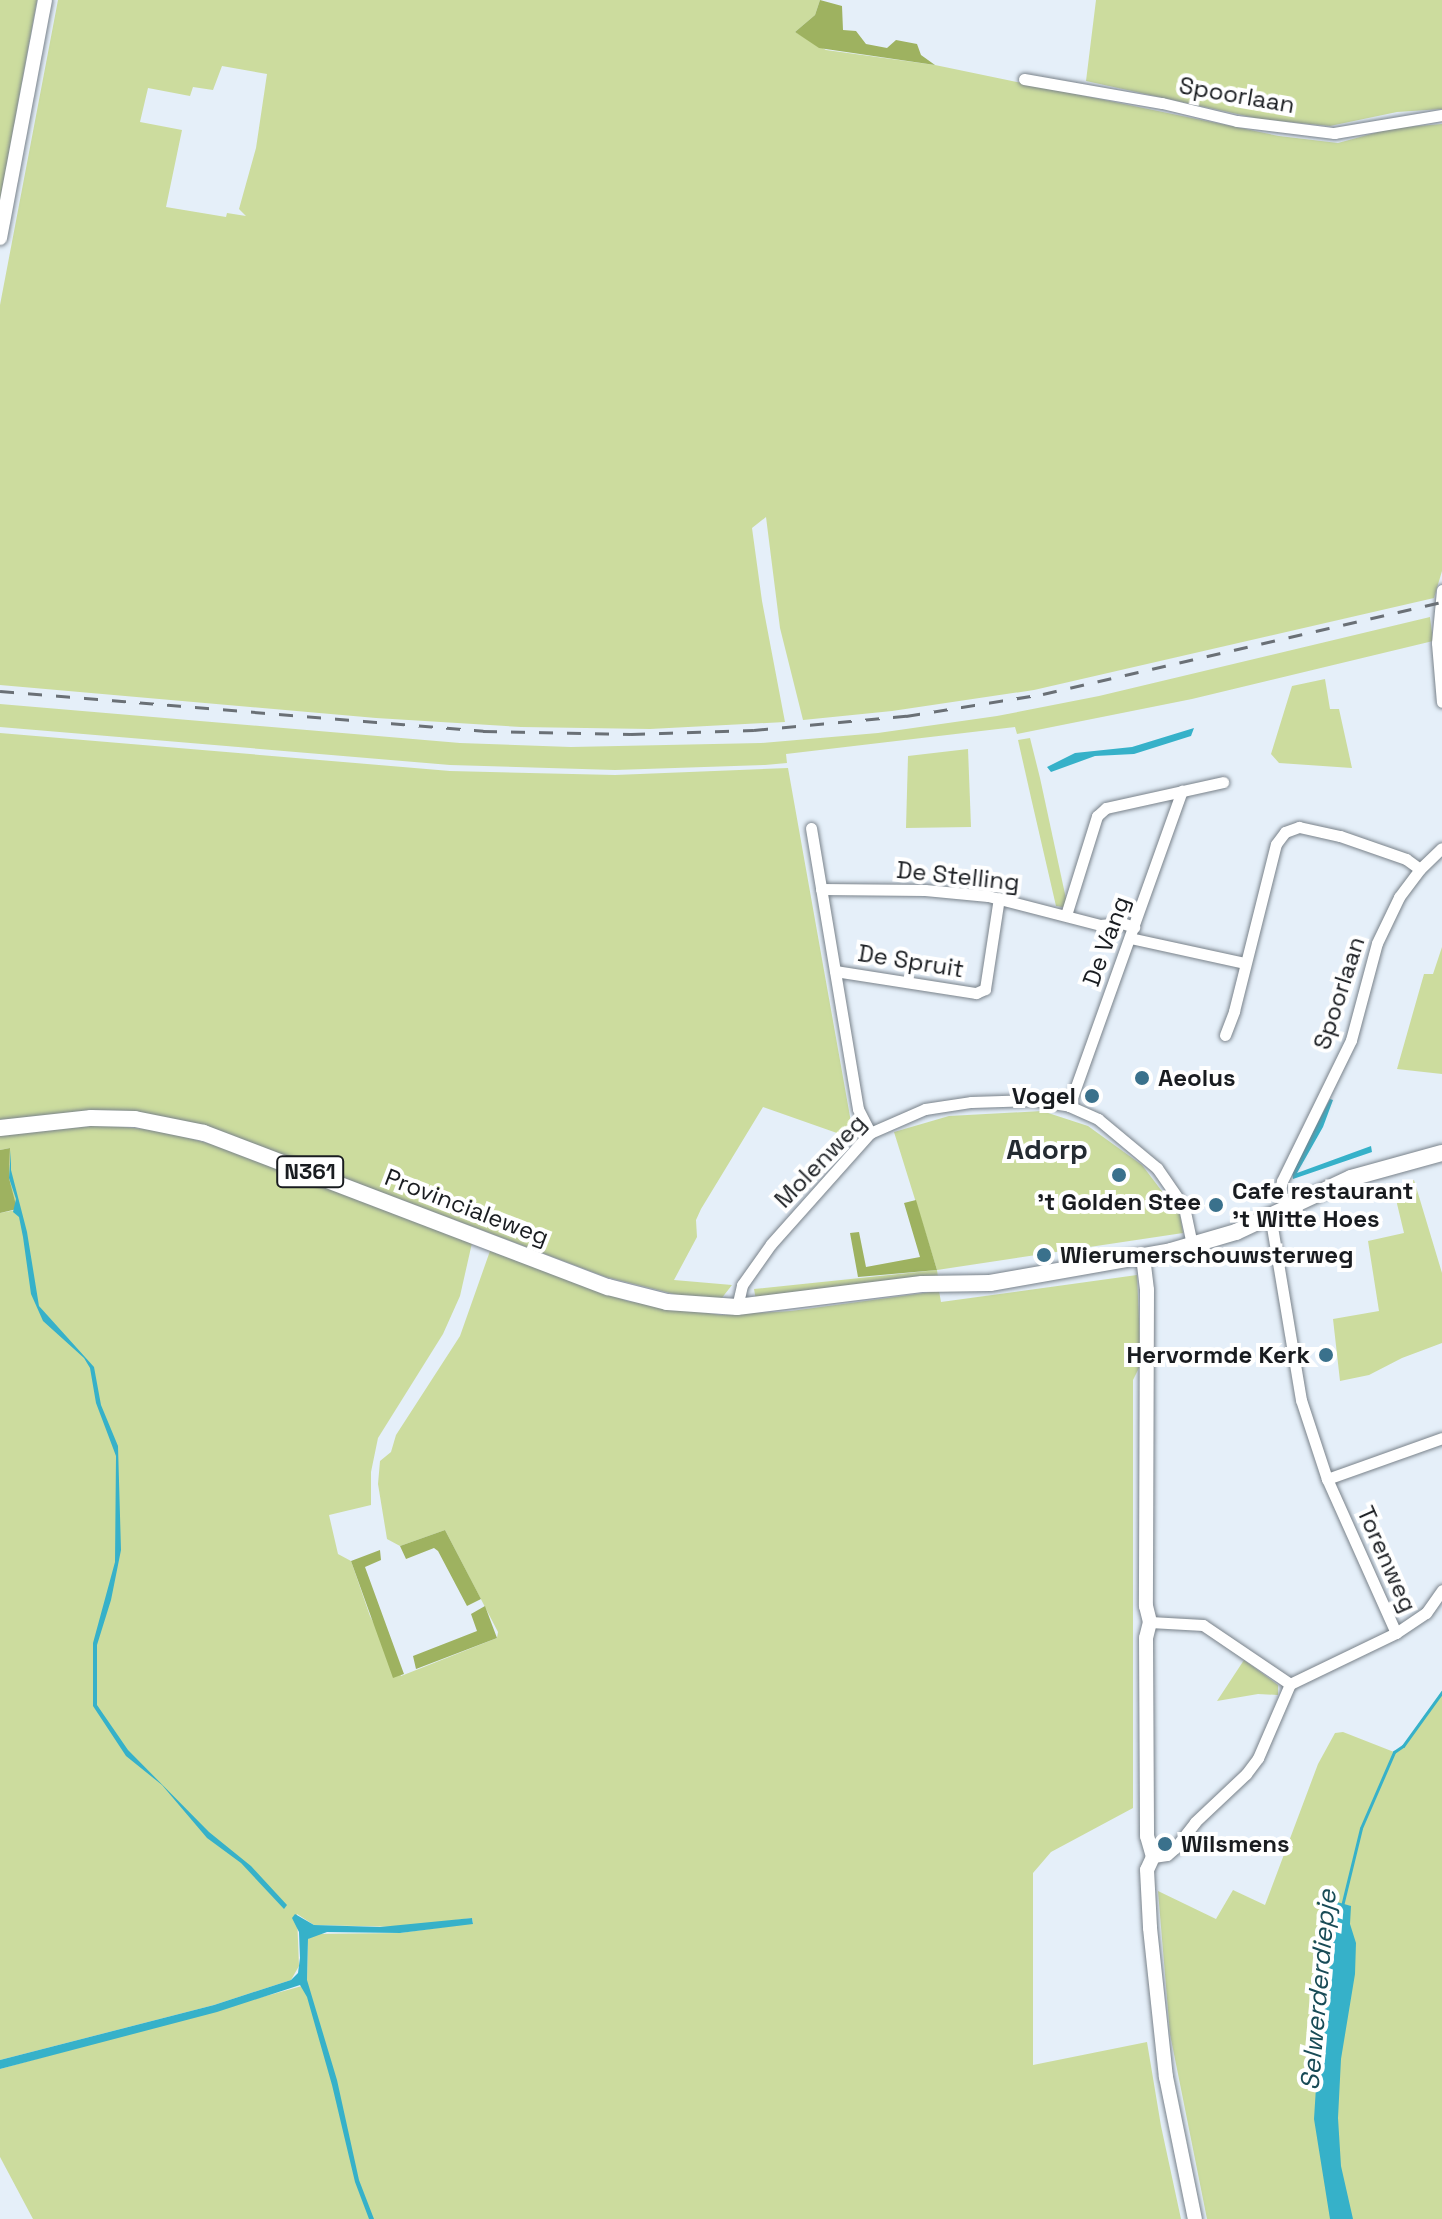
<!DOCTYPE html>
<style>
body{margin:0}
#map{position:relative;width:1442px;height:2219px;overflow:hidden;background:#e5eff9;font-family:"Space Grotesk",sans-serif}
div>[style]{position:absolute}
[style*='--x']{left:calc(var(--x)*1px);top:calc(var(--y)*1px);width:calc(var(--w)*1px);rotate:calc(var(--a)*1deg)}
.green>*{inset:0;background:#ccdc9e}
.forest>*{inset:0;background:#9eb260}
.water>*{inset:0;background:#36b1c9}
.stream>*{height:3px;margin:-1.5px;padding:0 1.5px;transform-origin:1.5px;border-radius:1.5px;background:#36b1c9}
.roads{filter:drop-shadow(0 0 2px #79828a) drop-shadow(0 0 2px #79828a)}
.minor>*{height:11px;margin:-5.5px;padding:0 5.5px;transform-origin:5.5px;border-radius:5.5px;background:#fff}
.tertiary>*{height:14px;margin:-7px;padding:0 7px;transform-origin:7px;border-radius:7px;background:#fff}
.primary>*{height:16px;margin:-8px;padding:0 8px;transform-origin:8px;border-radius:8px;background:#fff}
.rail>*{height:3px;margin-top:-1.5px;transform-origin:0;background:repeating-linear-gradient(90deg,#6a7076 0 14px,transparent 0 28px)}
.dots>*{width:22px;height:22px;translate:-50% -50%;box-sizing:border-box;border:4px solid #fff;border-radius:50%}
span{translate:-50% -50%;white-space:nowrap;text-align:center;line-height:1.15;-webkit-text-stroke:8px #fff;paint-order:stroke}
.shield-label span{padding:2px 6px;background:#fff;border:2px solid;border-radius:6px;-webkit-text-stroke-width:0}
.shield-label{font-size:22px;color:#191c20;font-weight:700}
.street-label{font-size:24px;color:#191c20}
.poi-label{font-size:24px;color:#191c20;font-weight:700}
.left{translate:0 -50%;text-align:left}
.right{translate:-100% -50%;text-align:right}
.water-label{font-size:26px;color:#184b56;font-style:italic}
.quarter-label{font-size:28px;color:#242b32;font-weight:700}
</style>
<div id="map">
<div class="green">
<div style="clip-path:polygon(0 0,37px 0,0 201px)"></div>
<div style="clip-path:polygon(evenodd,58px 0,820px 0,815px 15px,795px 32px,826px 50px,935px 65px,1279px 136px,1338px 143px,1393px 128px,1442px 124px,1442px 571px,1434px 598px,1034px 690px,892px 711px,803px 720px,780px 628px,766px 517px,752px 528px,762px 601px,785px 722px,650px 729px,521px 727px,376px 718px,0 685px,0 305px,58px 0,222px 66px,267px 74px,256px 148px,239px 209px,246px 216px,227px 213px,226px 217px,166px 207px,182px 130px,140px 122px,148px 88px,190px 96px,193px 87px,213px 90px,222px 66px)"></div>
<div style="clip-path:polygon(1096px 0,1442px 0,1442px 109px,1397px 112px,1330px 126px,1260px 119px,1086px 81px)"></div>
<div style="clip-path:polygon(1430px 617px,1433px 641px,1192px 699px,1017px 734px,1015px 727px,786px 754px,787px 763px,765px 765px,615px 770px,450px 765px,0 727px,0 704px,460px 743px,571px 747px,761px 743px,878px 733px,997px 716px,1099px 696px)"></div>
<div style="clip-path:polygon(1325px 679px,1330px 709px,1339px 709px,1352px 768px,1279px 763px,1271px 754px,1292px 686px)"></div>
<div style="clip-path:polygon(0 733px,450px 771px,615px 775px,788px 768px,854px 1139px,763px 1107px,701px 1209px,696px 1220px,697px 1237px,674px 1280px,732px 1285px,721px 1299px,686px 1297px,606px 1277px,272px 1151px,173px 1119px,0 1123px)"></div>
<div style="clip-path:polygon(1030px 738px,1040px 778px,1068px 908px,1056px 906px,1032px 802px,1018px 740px)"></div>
<div style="clip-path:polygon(968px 749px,971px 827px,906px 828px,908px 756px)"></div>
<div style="clip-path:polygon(1442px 947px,1442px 1074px,1397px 1069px,1424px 974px,1433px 974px)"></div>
<div style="clip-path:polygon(1042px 1111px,1088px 1126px,1142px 1165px,1180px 1215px,1183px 1233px,937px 1270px,938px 1277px,756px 1300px,754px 1289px,937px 1270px,894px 1132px,949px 1116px)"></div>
<div style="clip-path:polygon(104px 1125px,162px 1131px,222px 1147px,472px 1243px,460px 1296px,443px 1334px,378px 1438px,371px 1472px,371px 1505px,329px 1515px,338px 1554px,351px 1561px,370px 1616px,401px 1676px,497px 1638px,498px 1632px,445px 1530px,400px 1546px,387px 1539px,378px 1484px,380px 1461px,391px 1452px,396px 1435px,460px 1336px,490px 1251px,627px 1301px,721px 1315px,791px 1311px,939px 1291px,941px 1302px,1137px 1275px,1141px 1364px,1133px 1380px,1133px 1808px,1051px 1852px,1033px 1873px,1033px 2065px,1147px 2042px,1161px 2126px,1181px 2219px,33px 2219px,0 2157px,0 2069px,302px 1986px,307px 1980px,308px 1939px,313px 1934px,400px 1933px,473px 1923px,472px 1918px,400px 1927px,314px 1925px,297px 1914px,299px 1966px,291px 1980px,214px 2005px,0 2060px,0 1213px,16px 1210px,9px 1178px,10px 1148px,0 1150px,0 1134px)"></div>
<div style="clip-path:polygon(1414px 1180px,1442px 1273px,1442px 1343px,1402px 1358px,1369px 1375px,1340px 1381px,1333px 1319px,1379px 1311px,1368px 1241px,1404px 1233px,1393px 1187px)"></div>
<div style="clip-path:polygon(1244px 1660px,1278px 1685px,1278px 1695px,1258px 1694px,1217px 1701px)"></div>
<div style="clip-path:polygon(1442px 1691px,1442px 2219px,1207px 2219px,1170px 2034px,1158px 1891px,1216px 1919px,1233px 1890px,1265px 1905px,1318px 1764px,1335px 1733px,1343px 1732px,1394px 1752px,1403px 1746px)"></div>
</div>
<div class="forest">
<div style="clip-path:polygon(820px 0,842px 6px,843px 30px,856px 31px,866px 44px,887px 48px,896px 40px,917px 44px,921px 55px,935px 65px,819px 48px,795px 32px,815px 15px)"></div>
<div style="clip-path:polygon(10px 1148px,9px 1178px,17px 1209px,0 1213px,0 1150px)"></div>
<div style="clip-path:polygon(916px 1200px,937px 1270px,858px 1277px,850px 1233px,859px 1232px,866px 1267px,920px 1257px,904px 1203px)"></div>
<div style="clip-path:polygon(445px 1530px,481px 1599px,467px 1606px,438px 1551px,434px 1548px,406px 1559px,400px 1546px)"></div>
<div style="clip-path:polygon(380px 1550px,381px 1560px,365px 1567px,404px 1674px,393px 1678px,351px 1561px)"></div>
<div style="clip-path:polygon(485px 1606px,497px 1638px,416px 1669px,413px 1656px,477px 1631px,471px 1614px)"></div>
</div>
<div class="water">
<div style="clip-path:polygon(1194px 728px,1191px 736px,1134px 754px,1095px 756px,1051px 772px,1047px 767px,1075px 753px,1132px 747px)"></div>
<div style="clip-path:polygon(1330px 1099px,1333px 1100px,1323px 1127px,1297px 1173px,1371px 1146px,1372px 1152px,1293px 1179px,1292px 1172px)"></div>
<div style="clip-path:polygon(11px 1150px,11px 1170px,27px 1232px,39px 1306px,94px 1367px,101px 1405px,118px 1446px,121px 1550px,111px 1600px,97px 1645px,97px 1705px,128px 1750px,209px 1832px,251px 1866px,287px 1905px,284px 1909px,241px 1863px,207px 1838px,162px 1785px,126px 1756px,93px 1706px,93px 1643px,115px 1562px,116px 1456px,96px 1403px,90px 1368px,84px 1358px,43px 1321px,31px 1294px,23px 1237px,19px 1217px,13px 1212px,16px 1199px,9px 1178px)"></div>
<div style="clip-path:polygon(1337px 1902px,1351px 1906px,1350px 1924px,1356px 1943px,1355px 1974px,1341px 2059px,1338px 2118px,1341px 2166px,1353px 2219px,1330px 2219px,1314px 2119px,1320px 2024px,1331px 1958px,1332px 1905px)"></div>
<div style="clip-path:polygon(295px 1914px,314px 1925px,380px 1927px,472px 1918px,473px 1924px,400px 1933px,327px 1932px,308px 1939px,307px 1980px,337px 2080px,359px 2180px,374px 2219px,369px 2219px,355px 2182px,332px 2085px,307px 1997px,300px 1985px,217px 2012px,0 2069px,0 2060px,214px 2005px,291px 1980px,298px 1973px,300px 1958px,299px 1932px,292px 1918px)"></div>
</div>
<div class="stream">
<div style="--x:1342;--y:1906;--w:80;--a:-76.3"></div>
<div style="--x:1361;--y:1828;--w:83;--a:-66.5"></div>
<div style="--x:1394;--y:1752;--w:11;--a:-34"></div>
<div style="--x:1403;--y:1746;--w:67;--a:-54.2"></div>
</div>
<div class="roads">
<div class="minor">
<div style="--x:1024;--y:79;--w:140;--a:9.9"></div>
<div style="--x:1162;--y:103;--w:77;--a:13.5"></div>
<div style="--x:1237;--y:121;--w:98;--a:7.1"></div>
<div style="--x:1334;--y:133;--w:109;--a:-9.5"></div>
<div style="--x:1442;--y:590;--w:53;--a:95.4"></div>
<div style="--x:1437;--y:643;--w:59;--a:85.2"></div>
<div style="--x:811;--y:828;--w:285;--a:80.5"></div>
<div style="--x:858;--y:1109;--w:27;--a:63"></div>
<div style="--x:821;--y:889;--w:104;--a:0.6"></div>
<div style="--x:925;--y:890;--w:63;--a:5.4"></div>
<div style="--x:988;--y:896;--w:116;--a:14.5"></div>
<div style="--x:1100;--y:925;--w:22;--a:-5"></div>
<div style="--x:1122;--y:923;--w:13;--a:18"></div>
<div style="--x:1066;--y:915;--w:104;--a:-72.6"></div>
<div style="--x:1097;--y:816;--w:12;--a:-42"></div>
<div style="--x:1106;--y:808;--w:120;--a:-12.5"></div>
<div style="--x:1130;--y:938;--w:118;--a:12.3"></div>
<div style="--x:835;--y:971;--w:143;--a:8.9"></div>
<div style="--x:976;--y:993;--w:10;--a:-24"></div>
<div style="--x:985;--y:989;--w:92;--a:-81.3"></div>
<div style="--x:1225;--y:1035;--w:26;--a:-69"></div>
<div style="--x:1234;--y:1011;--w:172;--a:-75.9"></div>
<div style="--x:1276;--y:844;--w:15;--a:-53"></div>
<div style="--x:1285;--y:832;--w:15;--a:-20"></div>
<div style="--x:1299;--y:827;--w:42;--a:12.4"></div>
<div style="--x:1340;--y:836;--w:70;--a:19.2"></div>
<div style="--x:1406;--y:859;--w:17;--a:36"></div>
<div style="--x:1069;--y:1106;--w:335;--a:-70.3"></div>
<div style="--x:1286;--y:1207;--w:17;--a:-111"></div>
<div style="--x:1280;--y:1191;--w:10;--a:-79"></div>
<div style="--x:1282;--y:1181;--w:157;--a:-63.9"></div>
<div style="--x:1351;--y:1040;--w:100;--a:-75"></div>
<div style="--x:1377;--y:943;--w:51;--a:-64.4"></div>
<div style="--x:1399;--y:897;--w:35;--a:-53"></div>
<div style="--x:1420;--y:869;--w:30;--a:-44"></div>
<div style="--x:737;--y:1307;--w:23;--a:-77"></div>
<div style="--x:742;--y:1285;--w:50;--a:-54.7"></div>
<div style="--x:771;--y:1244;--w:149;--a:-48.3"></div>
<div style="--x:870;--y:1133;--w:60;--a:-23.6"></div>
<div style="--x:925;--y:1109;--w:47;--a:-8.7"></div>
<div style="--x:971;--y:1102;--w:62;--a:-1.8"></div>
<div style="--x:1033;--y:1100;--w:36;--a:9"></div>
<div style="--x:1069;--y:1106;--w:32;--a:24"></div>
<div style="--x:1098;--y:1119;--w:77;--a:39.7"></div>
<div style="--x:1157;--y:1168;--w:47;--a:55.3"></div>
<div style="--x:1184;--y:1207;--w:40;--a:78"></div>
<div style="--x:1327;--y:1479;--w:122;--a:-19.6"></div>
<div style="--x:1150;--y:1622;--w:53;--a:3.2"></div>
<div style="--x:1203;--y:1625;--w:105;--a:34.1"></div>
<div style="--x:1396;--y:1633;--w:36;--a:-34"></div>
<div style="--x:1426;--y:1613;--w:28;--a:-55"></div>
<div style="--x:1153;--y:1857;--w:14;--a:-8"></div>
<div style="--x:1167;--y:1855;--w:11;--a:-41"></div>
<div style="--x:1175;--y:1848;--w:33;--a:-52"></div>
<div style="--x:1195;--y:1822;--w:70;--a:-43.3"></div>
<div style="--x:1246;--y:1774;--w:20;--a:-53"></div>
<div style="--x:1258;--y:1758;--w:81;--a:-66.6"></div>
<div style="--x:1290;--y:1684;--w:118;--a:-25.7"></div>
<div style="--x:1396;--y:1633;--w:169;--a:-114.1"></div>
<div style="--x:1327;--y:1479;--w:83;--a:-108.2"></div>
<div style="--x:1301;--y:1400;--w:189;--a:-99.5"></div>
</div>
<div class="tertiary">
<div style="--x:0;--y:238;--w:242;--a:-79.3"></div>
<div style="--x:1143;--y:1257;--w:33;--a:83"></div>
<div style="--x:1147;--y:1290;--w:316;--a:90.2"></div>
<div style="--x:1146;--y:1606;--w:16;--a:76"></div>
<div style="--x:1150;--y:1622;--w:16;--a:104"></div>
<div style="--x:1146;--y:1638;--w:198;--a:89.7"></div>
<div style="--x:1147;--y:1836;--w:22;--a:74"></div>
<div style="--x:1153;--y:1857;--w:14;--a:115"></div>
<div style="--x:1147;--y:1870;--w:58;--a:87"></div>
<div style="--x:1150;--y:1928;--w:150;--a:83.9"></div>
<div style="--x:1166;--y:2077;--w:145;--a:78.5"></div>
</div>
<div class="primary">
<div style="--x:0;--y:1128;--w:92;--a:-6.3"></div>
<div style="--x:91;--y:1118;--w:44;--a:1.3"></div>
<div style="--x:135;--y:1119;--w:70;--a:11.5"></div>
<div style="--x:204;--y:1133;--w:432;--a:20.9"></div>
<div style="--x:608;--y:1287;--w:61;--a:14.3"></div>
<div style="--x:667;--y:1302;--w:70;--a:4.1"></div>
<div style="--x:737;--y:1307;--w:186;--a:-7.1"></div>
<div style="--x:922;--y:1284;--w:68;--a:-0.8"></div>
<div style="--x:990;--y:1283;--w:184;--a:-10"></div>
<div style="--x:1171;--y:1251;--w:68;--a:-16.3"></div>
<div style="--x:1236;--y:1232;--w:127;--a:-25.2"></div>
<div style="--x:1351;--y:1178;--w:94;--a:-15.4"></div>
</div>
</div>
<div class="rail">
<div style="--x:0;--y:691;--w:485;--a:4.7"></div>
<div style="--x:483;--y:731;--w:148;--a:1.2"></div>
<div style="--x:631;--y:734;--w:123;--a:-1.9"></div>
<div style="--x:754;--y:730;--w:153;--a:-5.3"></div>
<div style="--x:906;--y:716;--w:139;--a:-9.1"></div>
<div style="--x:1043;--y:694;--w:409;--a:-13"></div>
</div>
<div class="dots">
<div style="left:1142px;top:1078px;background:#3a718c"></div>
<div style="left:1092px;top:1096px;background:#3a718c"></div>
<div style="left:1119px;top:1175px;background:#3a718c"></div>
<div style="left:1216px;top:1205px;background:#3a718c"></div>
<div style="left:1044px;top:1255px;background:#3a718c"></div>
<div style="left:1326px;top:1355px;background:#3a718c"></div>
<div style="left:1165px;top:1844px;background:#3a718c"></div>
</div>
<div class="shield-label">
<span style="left:310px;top:1172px">N361</span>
</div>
<div class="street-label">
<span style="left:1237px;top:95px;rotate:10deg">Spoorlaan</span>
<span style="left:958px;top:876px;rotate:6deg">De Stelling</span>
<span style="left:1106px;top:941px;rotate:-70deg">De Vang</span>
<span style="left:911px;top:961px;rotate:9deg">De Spruit</span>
<span style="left:1339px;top:993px;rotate:-72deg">Spoorlaan</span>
<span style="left:820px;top:1161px;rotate:-46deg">Molenweg</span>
<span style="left:467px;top:1207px;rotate:21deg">Provincialeweg</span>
<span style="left:1387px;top:1559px;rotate:66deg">Torenweg</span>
</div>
<div class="poi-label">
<span class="left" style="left:1158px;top:1078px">Aeolus</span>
<span class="right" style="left:1076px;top:1096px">Vogel</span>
<span class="left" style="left:1232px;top:1205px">Cafe restaurant<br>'t Witte Hoes</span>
<span style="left:1119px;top:1202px">'t Golden Stee</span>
<span class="left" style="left:1060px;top:1255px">Wierumerschouwsterweg</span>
<span class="right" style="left:1310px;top:1355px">Hervormde Kerk</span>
<span class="left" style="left:1181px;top:1844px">Wilsmens</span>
</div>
<div class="water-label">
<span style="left:1319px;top:1990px;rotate:-85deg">Selwerderdiepje</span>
</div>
<div class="quarter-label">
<span style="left:1047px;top:1149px">Adorp</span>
</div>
</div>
